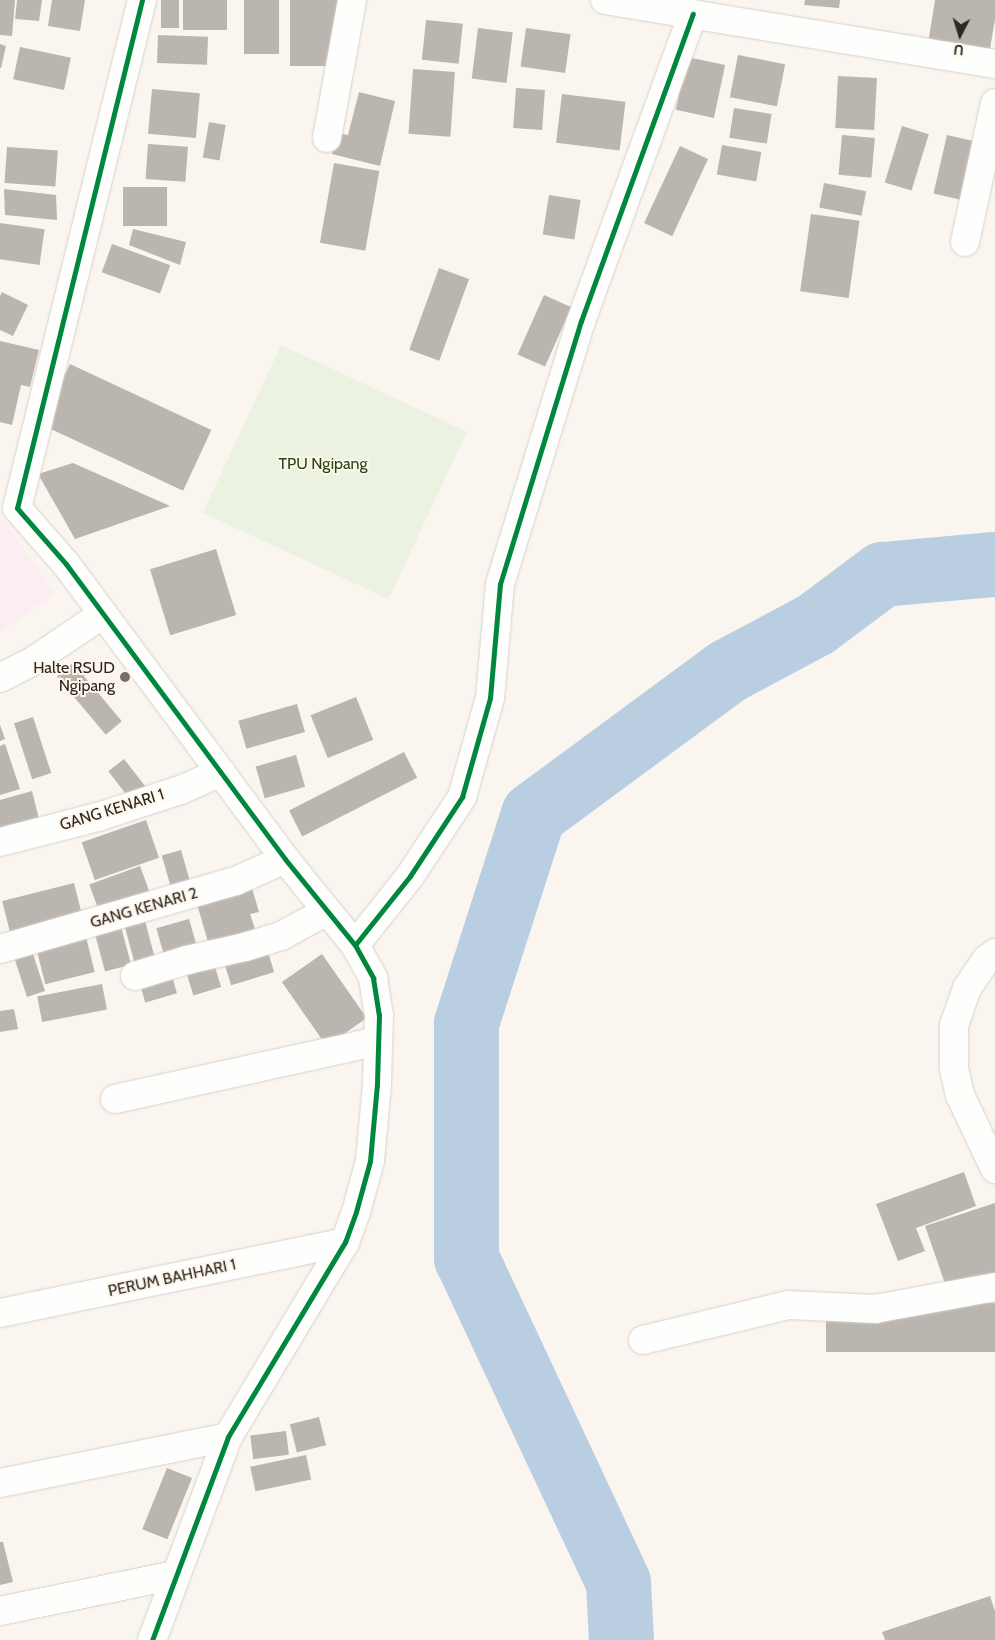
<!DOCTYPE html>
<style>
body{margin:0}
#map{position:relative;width:995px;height:1640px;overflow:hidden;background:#faf5ef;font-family:Cabin,sans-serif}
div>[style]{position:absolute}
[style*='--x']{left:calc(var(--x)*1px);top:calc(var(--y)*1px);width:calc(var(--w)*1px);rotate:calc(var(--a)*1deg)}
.medical>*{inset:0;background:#fbedf2}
.green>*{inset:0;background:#ebf2e2;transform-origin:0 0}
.river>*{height:65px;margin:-32.5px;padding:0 32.5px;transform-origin:32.5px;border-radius:32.5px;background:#bacee2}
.building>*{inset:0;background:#bab5af;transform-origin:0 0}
.roads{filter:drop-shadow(0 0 1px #d6d1cb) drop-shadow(0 0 1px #d6d1cb)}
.minor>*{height:28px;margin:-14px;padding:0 14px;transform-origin:14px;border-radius:14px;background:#fefefd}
.cycleway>*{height:5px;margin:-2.5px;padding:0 2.5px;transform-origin:2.5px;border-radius:2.5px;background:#00873e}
.dots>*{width:14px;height:14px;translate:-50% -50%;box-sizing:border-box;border:2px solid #fef6eb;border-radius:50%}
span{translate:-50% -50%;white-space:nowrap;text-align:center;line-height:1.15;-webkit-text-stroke:4px #fef6eb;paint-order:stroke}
.park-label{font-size:16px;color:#254613}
.poi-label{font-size:16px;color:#2c2821}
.right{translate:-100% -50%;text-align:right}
.street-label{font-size:16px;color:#2c2821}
.north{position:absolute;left:935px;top:10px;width:50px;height:50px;-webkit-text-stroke:4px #fef6eb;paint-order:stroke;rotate:185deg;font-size:14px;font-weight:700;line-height:20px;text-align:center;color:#2c2821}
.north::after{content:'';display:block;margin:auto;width:18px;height:22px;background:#2c2821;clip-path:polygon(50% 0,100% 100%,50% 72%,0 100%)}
</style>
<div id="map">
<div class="medical">
<div style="clip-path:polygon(0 516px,56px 593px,0 632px)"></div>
</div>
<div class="green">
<div style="left:281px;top:345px;width:205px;height:185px;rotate:25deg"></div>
</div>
<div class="river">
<div style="--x:621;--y:1640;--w:58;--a:-93"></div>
<div style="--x:618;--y:1582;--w:358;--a:-115.1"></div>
<div style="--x:466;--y:1258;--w:235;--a:-90"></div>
<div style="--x:466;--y:1023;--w:219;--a:-72.2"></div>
<div style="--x:533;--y:814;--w:241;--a:-36.4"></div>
<div style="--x:727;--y:671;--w:100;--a:-28.1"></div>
<div style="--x:815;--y:624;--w:84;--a:-36.7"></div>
<div style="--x:882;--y:574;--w:113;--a:-5.1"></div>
</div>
<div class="building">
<div style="clip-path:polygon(0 0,15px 0,12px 36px,0 35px)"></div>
<div style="clip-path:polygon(17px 0,42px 0,39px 21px,15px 19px)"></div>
<div style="clip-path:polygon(52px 0,85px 0,80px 31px,48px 26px)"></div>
<div style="left:161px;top:0;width:18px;height:28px"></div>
<div style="left:183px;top:0;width:44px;height:30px"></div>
<div style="left:244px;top:0;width:35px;height:54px"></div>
<div style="left:290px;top:0;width:49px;height:66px"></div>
<div style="clip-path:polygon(805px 0,840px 0,839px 8px,804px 5px)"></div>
<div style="clip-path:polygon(935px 0,995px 0,995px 19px,988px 61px,927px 50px)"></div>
<div style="left:426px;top:20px;width:37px;height:40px;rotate:6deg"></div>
<div style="left:478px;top:28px;width:35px;height:51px;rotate:7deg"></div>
<div style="left:526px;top:28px;width:45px;height:39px;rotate:8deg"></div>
<div style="left:158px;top:35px;width:50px;height:28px;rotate:2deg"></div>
<div style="clip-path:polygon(0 44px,6px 46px,1px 68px,0 68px)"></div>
<div style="left:20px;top:47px;width:52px;height:33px;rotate:12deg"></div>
<div style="left:738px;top:55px;width:48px;height:43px;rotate:11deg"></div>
<div style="left:687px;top:57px;width:39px;height:54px;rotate:12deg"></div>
<div style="left:413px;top:69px;width:42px;height:65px;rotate:4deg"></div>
<div style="left:838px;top:76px;width:39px;height:52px;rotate:3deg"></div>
<div style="left:516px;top:88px;width:29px;height:40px;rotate:4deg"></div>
<div style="left:152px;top:89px;width:48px;height:45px;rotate:5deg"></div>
<div style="clip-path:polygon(359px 92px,395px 101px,380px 166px,332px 154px,337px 133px,348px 135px)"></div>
<div style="left:562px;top:94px;width:64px;height:49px;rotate:7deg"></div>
<div style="left:734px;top:108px;width:38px;height:30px;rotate:9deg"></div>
<div style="left:209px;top:122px;width:17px;height:36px;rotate:10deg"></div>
<div style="left:902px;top:126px;width:28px;height:59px;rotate:17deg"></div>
<div style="left:842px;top:135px;width:33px;height:40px;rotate:5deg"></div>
<div style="left:947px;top:135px;width:31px;height:60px;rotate:13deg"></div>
<div style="left:148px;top:144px;width:40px;height:35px;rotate:4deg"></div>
<div style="left:722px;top:145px;width:40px;height:30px;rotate:10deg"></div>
<div style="left:680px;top:146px;width:31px;height:85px;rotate:25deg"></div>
<div style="left:7px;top:147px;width:51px;height:36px;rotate:4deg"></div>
<div style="left:334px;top:163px;width:46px;height:81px;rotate:10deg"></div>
<div style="left:824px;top:183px;width:43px;height:25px;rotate:11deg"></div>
<div style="left:123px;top:187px;width:44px;height:39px"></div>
<div style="clip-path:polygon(4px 189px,56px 195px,57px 220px,5px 215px)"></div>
<div style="left:549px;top:195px;width:32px;height:40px;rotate:9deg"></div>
<div style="left:811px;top:214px;width:49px;height:78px;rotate:8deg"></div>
<div style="left:0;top:223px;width:45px;height:36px;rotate:8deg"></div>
<div style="clip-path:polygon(133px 229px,186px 242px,180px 265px,129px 245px)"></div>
<div style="left:112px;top:244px;width:62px;height:30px;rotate:20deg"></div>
<div style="left:439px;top:268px;width:32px;height:87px;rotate:20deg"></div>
<div style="clip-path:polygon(2px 292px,28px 305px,13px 336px,0 330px,0 296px)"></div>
<div style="left:544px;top:295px;width:30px;height:65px;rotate:24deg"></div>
<div style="clip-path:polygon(0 341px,39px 350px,30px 387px,21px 385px,12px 425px,0 422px)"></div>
<div style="left:70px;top:364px;width:156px;height:67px;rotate:25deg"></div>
<div style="clip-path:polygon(73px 463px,170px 506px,75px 539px,38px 474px)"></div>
<div style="left:216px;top:549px;width:69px;height:69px;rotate:73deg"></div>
<div style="left:73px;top:663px;width:76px;height:21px;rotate:50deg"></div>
<div style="left:356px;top:697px;width:46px;height:49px;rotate:68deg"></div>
<div style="left:297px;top:704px;width:29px;height:61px;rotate:74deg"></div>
<div style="left:33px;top:717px;width:59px;height:20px;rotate:72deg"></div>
<div style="clip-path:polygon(0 725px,5px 739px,0 741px)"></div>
<div style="clip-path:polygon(5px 744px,20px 789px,0 795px,0 746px)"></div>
<div style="left:404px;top:752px;width:29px;height:129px;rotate:63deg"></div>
<div style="left:296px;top:755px;width:33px;height:42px;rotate:74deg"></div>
<div style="left:124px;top:759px;width:37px;height:20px;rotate:52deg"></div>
<div style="clip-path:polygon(32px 791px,40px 823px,0 834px,0 800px)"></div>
<div style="left:146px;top:820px;width:40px;height:68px;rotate:71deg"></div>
<div style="left:181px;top:850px;width:41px;height:20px;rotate:74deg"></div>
<div style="left:140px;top:866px;width:35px;height:54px;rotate:70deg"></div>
<div style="left:74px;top:883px;width:38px;height:74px;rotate:76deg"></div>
<div style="clip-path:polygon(252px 888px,259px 912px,250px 914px,255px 929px,208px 942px,197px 904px)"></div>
<div style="left:189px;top:919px;width:33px;height:34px;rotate:74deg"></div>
<div style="left:145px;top:921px;width:39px;height:21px;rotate:75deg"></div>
<div style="left:120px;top:923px;width:43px;height:27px;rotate:75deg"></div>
<div style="left:86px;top:937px;width:36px;height:51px;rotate:76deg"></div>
<div style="left:268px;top:952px;width:21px;height:45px;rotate:73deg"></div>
<div style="left:33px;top:954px;width:39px;height:19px;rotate:72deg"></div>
<div style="left:322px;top:954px;width:78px;height:49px;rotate:55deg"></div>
<div style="left:215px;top:967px;width:21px;height:29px;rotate:73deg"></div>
<div style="left:172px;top:976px;width:18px;height:33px;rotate:74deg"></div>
<div style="left:102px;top:984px;width:26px;height:66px;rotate:79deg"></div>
<div style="clip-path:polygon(14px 1009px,18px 1029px,0 1032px,0 1011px)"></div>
<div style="clip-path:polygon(964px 1172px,976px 1206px,916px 1228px,925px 1251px,898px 1261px,876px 1204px)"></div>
<div style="clip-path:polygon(995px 1203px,995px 1279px,949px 1295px,925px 1226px)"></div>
<div style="left:995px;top:1303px;width:49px;height:169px;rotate:90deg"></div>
<div style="left:319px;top:1417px;width:29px;height:30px;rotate:76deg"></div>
<div style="left:286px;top:1431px;width:24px;height:36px;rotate:83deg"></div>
<div style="left:306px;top:1455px;width:25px;height:57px;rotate:78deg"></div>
<div style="left:167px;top:1468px;width:27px;height:66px;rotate:22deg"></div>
<div style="clip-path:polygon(0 1542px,3px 1542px,13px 1582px,0 1585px)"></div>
<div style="clip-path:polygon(990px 1596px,995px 1611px,995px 1640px,885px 1640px,882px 1632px)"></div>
</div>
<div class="roads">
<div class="minor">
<div style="--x:142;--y:0;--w:523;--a:103.82"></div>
<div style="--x:17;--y:508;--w:74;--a:48.8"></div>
<div style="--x:66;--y:564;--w:367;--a:53.4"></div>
<div style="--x:285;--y:859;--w:111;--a:50.9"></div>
<div style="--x:355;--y:945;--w:38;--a:61"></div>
<div style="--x:373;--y:978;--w:37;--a:81"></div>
<div style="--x:379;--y:1015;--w:69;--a:91.7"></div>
<div style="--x:377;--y:1084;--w:77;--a:95.2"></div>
<div style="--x:370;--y:1161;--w:53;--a:105.4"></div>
<div style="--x:356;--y:1212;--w:32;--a:110"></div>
<div style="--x:345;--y:1242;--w:227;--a:121"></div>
<div style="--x:228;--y:1437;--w:217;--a:110.5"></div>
<div style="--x:605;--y:0;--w:395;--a:9.3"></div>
<div style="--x:327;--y:138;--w:140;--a:-79.7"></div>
<div style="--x:965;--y:242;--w:142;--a:-77.8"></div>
<div style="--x:0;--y:678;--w:34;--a:-27"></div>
<div style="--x:30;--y:663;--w:88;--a:-33.9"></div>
<div style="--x:0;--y:842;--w:104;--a:-14.4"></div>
<div style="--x:101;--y:816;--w:86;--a:-18.2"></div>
<div style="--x:183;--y:789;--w:42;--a:-24.1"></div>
<div style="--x:355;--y:945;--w:88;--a:-51.4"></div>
<div style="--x:410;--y:876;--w:95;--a:-56.6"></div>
<div style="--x:462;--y:797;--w:103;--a:-74.2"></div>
<div style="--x:490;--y:698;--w:114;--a:-85"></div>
<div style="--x:500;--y:584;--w:275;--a:-72.9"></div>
<div style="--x:581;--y:321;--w:327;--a:-70"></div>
<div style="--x:0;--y:949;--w:246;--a:-16.1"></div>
<div style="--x:236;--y:881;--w:54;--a:-24.2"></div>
<div style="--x:995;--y:953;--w:11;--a:142"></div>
<div style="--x:986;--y:960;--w:34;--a:124"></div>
<div style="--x:967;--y:988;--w:39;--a:109"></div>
<div style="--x:954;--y:1025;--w:44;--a:90"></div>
<div style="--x:954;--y:1069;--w:27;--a:77"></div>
<div style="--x:960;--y:1095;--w:82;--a:64.7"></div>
<div style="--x:135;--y:976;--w:54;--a:-17.1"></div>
<div style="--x:187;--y:960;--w:59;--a:-12.6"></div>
<div style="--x:245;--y:947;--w:38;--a:-17"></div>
<div style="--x:281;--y:936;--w:52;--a:-28.5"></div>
<div style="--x:115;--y:1099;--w:269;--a:-12.4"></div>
<div style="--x:0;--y:1313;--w:352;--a:-11.6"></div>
<div style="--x:643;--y:1340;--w:150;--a:-13.5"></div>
<div style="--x:789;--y:1305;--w:86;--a:2.7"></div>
<div style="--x:875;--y:1309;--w:122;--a:-10.4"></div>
<div style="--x:0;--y:1483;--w:233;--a:-11.4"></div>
<div style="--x:0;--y:1611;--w:179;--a:-11.6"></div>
</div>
</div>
<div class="cycleway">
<div style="--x:142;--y:0;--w:523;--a:103.82"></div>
<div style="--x:17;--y:508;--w:74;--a:48.8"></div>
<div style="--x:66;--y:564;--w:367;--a:53.4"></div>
<div style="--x:285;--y:859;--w:111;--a:50.9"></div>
<div style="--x:355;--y:945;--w:38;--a:61"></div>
<div style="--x:373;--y:978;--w:37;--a:81"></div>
<div style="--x:379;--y:1015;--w:69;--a:91.7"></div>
<div style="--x:377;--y:1084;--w:77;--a:95.2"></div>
<div style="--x:370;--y:1161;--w:53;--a:105.4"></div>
<div style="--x:356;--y:1212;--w:32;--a:110"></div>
<div style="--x:345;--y:1242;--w:227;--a:121"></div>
<div style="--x:228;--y:1437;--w:217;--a:110.5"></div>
<div style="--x:355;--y:945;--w:88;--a:-51.4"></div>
<div style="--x:410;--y:876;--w:95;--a:-56.6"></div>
<div style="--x:462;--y:797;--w:103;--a:-74.2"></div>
<div style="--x:490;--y:698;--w:114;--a:-85"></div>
<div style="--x:500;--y:584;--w:275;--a:-72.9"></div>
<div style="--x:581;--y:321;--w:327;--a:-70"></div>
</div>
<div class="dots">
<div style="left:125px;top:677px;background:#747069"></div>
</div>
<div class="park-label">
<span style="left:323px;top:464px">TPU Ngipang</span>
</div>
<div class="poi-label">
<span class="right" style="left:115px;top:677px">Halte RSUD<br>Ngipang</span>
</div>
<div class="street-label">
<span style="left:112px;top:810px;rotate:-17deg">GANG KENARI 1</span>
<span style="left:144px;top:908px;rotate:-16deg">GANG KENARI 2</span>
<span style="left:172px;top:1278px;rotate:-12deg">PERUM BAHHARI 1</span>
</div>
<div class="north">U</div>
</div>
